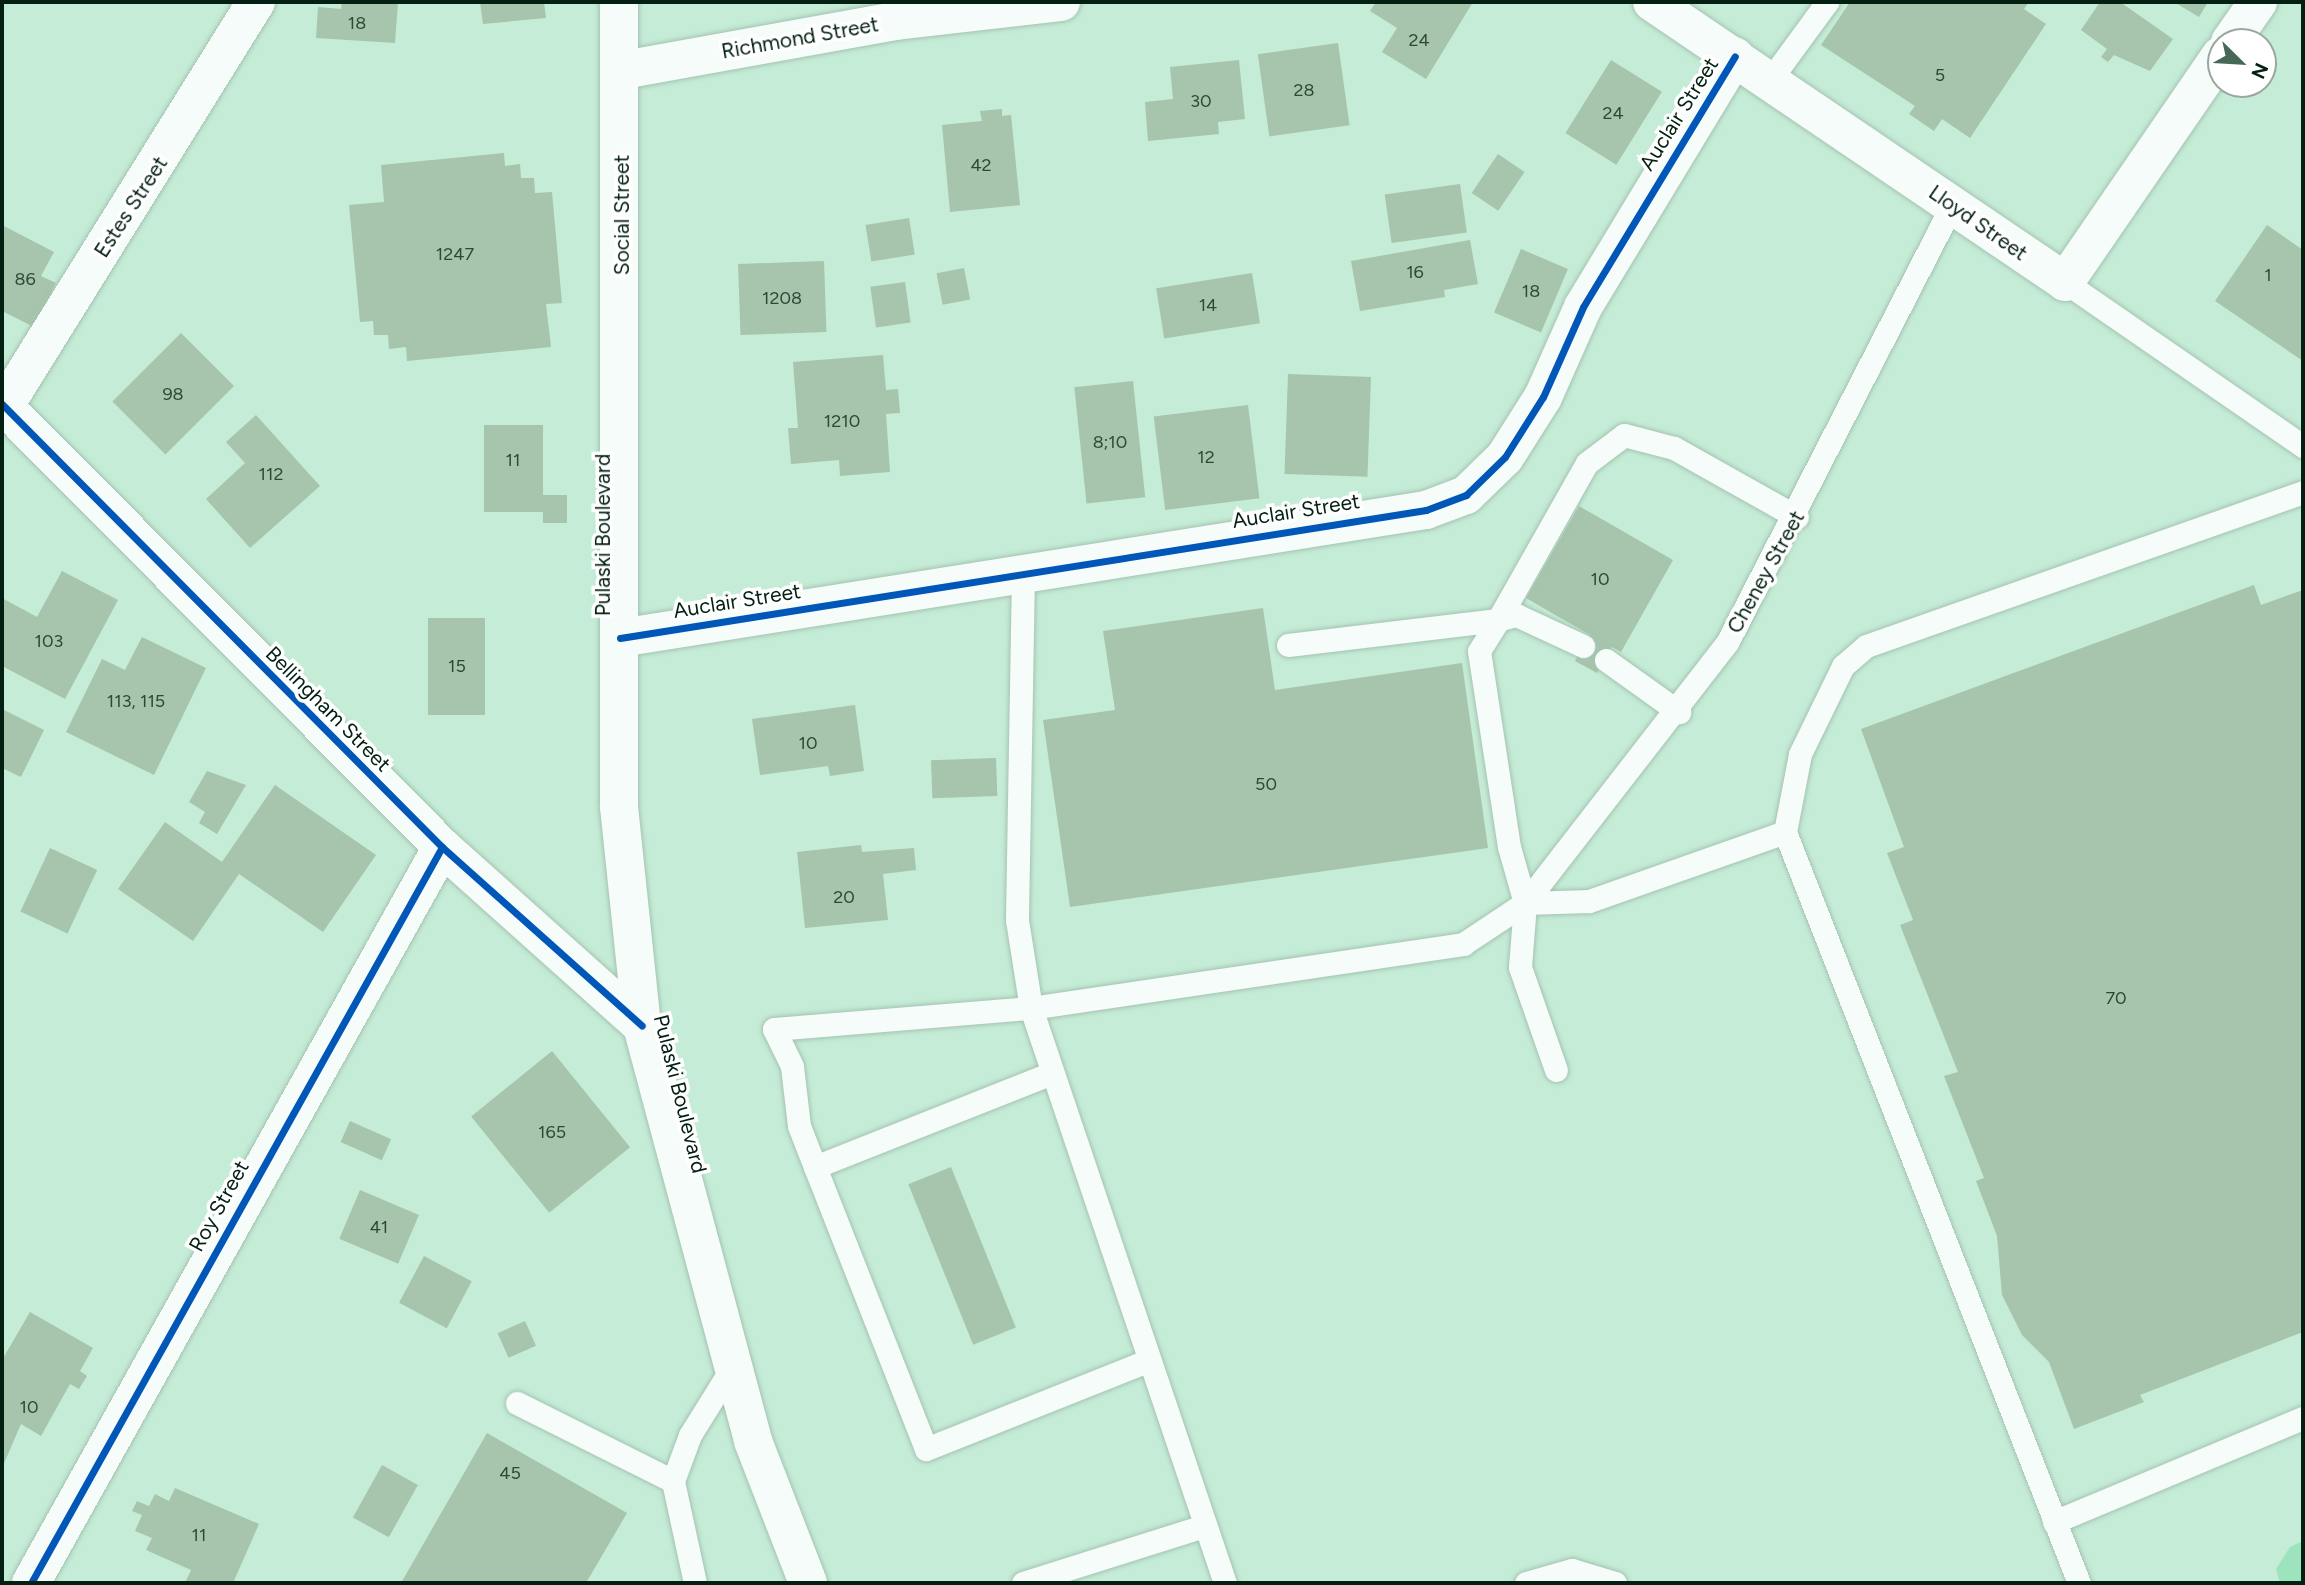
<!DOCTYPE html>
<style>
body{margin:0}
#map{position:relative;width:2305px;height:1585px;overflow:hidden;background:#c5ecd6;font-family:Figtree,sans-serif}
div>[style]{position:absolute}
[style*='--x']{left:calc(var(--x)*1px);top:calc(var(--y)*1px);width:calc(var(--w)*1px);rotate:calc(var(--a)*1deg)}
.green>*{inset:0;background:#9de3bd}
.building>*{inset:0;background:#a7c4ac;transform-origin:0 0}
.roads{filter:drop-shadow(0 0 2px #a4c3b2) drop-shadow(0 0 2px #a4c3b2)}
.lane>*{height:23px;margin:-11.5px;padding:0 11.5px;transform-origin:11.5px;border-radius:11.5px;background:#f6fcf9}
.street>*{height:38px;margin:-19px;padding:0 19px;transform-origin:19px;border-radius:19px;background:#f6fcf9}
.secondary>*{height:38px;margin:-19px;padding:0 19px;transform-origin:19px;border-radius:19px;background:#f6fcf9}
.primary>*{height:38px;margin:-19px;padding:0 19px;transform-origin:19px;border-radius:19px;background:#f6fcf9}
.cycleway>*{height:7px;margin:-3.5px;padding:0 3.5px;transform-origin:3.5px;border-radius:3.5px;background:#0057b8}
span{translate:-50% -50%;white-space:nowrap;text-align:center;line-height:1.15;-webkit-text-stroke:7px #fff;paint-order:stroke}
.number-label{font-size:18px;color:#2c4938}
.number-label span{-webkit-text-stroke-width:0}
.street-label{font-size:21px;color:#032012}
.frame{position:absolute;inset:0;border:4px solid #032012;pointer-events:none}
.north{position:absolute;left:2207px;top:28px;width:70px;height:70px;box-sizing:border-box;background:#fff;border:2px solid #9aa6a0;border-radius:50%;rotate:114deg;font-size:19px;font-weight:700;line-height:28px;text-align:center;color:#032012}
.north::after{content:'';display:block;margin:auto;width:24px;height:32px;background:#476757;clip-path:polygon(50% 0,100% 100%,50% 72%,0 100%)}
</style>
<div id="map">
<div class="green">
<div style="clip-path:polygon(2303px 1541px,2303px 1583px,2280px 1583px,2276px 1569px,2290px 1547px)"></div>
</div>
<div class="building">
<div style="clip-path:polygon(342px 2px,398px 2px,395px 43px,316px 38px,318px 7px,341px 9px)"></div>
<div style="clip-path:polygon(480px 2px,544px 2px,546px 18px,483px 24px)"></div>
<div style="clip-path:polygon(1376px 2px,1473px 2px,1426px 79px,1382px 52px,1397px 28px,1370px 11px)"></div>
<div style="clip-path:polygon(1850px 2px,2029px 2px,2024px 9px,2046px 24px,1970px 138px,1942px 119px,1934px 131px,1909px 114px,1915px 106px,1821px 45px)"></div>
<div style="clip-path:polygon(2100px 2px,2120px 2px,2173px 39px,2150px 71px,2114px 55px,2108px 62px,2101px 57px,2107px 49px,2081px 30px)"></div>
<div style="clip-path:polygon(2174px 2px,2208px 2px,2199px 17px)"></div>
<div style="left:1338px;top:43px;width:83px;height:81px;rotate:82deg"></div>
<div style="clip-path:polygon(1239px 60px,1245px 119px,1218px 122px,1219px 134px,1148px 141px,1145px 102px,1173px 99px,1170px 67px)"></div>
<div style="left:1611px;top:60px;width:60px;height:86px;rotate:32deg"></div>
<div style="clip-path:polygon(1002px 109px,1002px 116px,1011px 115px,1020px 205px,950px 212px,942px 125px,982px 121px,980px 111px)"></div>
<div style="clip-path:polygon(504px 153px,505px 166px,520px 164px,521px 178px,534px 178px,535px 193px,552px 192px,562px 303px,546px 304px,551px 347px,407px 361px,406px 347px,389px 349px,388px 335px,374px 335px,373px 321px,360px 322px,349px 205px,384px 202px,381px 165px)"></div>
<div style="left:1498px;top:154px;width:32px;height:47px;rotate:34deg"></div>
<div style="left:1460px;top:184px;width:49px;height:76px;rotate:82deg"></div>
<div style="left:909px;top:218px;width:37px;height:44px;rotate:81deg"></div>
<div style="clip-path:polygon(2px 225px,54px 252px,41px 276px,56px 283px,34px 327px,2px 311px)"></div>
<div style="clip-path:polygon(2267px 225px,2303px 250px,2303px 361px,2215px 301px)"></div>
<div style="clip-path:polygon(1470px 240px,1478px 284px,1444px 290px,1445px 297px,1360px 311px,1351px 261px)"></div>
<div style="left:1521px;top:249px;width:51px;height:69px;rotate:23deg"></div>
<div style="left:824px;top:261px;width:71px;height:86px;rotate:88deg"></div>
<div style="left:964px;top:268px;width:32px;height:28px;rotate:79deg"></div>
<div style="left:1252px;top:273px;width:51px;height:97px;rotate:81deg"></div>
<div style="left:905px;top:282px;width:41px;height:35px;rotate:82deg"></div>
<div style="left:181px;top:333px;width:75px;height:97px;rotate:45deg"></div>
<div style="clip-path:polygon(883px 355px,886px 390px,898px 389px,900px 413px,886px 414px,890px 472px,840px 476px,839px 460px,791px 464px,788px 428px,798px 428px,793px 362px)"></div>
<div style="left:1288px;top:374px;width:83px;height:100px;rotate:2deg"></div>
<div style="left:1133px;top:381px;width:117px;height:59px;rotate:84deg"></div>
<div style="left:1248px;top:405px;width:94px;height:95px;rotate:83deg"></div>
<div style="clip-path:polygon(256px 415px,320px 486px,250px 548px,206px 499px,245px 463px,226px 442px)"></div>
<div style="clip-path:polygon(484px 425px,543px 425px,543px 495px,567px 495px,567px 523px,543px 523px,543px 512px,484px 512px)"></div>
<div style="clip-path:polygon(1579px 506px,1673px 560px,1621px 652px,1612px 647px,1597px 673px,1575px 661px,1590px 635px,1526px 598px)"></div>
<div style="clip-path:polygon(62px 571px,118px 600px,65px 699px,2px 666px,2px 598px,37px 617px)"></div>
<div style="clip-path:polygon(2254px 585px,2261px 605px,2303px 590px,2303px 1332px,2140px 1395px,2144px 1402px,2074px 1429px,2049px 1362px,2022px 1335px,2002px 1295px,1997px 1236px,1976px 1181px,1984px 1178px,1944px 1076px,1958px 1072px,1900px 925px,1913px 920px,1887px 853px,1904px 847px,1861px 729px)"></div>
<div style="clip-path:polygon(1263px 608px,1275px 690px,1462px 663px,1488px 848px,1070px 907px,1043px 720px,1115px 710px,1103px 631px)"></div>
<div style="left:428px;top:618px;width:57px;height:97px"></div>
<div style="clip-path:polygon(142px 637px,206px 668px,154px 775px,66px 732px,102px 659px,125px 670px)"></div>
<div style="clip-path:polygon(855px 705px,864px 771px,830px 776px,828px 766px,760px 775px,752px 719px)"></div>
<div style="clip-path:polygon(2px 709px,44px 730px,21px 777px,2px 768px)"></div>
<div style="left:996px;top:758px;width:38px;height:65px;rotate:88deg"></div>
<div style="clip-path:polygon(207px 771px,246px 785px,217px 834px,199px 823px,205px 812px,189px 802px)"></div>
<div style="clip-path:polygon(275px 785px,376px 855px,323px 932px,239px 874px,193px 941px,118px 889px,165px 822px,222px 862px)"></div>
<div style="clip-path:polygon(861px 845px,862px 852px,914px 848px,916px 870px,883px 874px,888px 920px,805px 928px,797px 852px)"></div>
<div style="left:50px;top:848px;width:52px;height:70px;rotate:25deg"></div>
<div style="left:552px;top:1051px;width:124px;height:104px;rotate:51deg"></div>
<div style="left:350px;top:1121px;width:45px;height:23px;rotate:24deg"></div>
<div style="left:951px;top:1167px;width:173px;height:46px;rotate:68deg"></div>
<div style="left:360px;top:1190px;width:64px;height:53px;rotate:23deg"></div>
<div style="left:424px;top:1256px;width:54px;height:53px;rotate:28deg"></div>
<div style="clip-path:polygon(30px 1312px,93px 1348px,80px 1371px,87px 1376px,79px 1389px,70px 1384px,41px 1436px,21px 1424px,2px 1468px,2px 1360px)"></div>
<div style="left:525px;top:1321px;width:27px;height:30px;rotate:66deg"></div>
<div style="clip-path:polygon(487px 1433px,627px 1513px,586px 1583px,401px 1583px)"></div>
<div style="left:382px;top:1465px;width:41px;height:60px;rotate:29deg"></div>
<div style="clip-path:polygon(175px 1488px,259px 1524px,233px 1583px,185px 1583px,191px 1570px,146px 1550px,152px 1538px,135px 1531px,142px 1515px,132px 1511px,137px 1501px,149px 1506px,155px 1494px,169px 1501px)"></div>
</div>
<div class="roads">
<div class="lane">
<div style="--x:1770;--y:80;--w:97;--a:-53.8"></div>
<div style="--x:2065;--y:282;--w:289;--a:34.6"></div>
<div style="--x:1023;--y:573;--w:347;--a:91"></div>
<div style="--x:1017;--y:920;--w:89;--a:81"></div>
<div style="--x:1031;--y:1008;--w:607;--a:71.36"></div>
<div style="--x:1288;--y:645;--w:211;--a:-6.8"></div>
<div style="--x:1498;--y:620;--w:180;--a:-60.5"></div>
<div style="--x:1587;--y:463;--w:46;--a:-37.1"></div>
<div style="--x:1624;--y:435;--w:52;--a:14.6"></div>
<div style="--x:1674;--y:448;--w:141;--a:29.3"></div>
<div style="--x:1606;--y:660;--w:90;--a:35.5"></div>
<div style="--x:1525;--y:903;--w:331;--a:-52.2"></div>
<div style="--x:1728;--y:641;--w:490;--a:-62.8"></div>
<div style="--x:1556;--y:1070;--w:109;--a:-109.3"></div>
<div style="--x:1520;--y:967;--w:64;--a:-85.5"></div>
<div style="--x:1525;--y:903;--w:58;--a:-105.9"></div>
<div style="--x:1509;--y:847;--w:198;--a:-98.7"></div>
<div style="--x:1479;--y:651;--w:36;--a:-58"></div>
<div style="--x:1498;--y:620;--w:19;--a:-16"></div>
<div style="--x:1516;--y:615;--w:74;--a:24.8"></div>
<div style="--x:1052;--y:1073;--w:255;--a:158.4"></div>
<div style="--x:815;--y:1167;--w:303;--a:68.5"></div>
<div style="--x:926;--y:1449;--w:238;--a:-21.7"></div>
<div style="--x:815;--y:1167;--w:44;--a:-111.3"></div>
<div style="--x:799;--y:1126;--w:60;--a:-96.7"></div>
<div style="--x:792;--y:1066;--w:41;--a:-115.9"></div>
<div style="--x:774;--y:1029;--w:258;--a:-4.7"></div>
<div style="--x:1031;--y:1008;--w:437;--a:-8.4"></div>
<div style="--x:1463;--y:944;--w:74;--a:-33.5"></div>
<div style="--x:1525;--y:903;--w:64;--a:-1.8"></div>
<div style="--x:1589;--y:901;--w:208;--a:-19.4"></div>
<div style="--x:517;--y:1403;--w:174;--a:26.6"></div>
<div style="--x:2054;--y:1522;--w:270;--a:-22.7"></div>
<div style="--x:695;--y:1583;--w:104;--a:-102.2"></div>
<div style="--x:673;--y:1481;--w:49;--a:-69.7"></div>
<div style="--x:690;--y:1435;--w:81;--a:-58.1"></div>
<div style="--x:1023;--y:1583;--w:187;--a:-17.5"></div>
<div style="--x:1526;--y:1583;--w:48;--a:-15.8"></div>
<div style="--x:1572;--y:1570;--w:45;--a:16.8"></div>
<div style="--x:2079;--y:1583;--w:806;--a:-111.38"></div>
<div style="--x:1785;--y:832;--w:79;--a:-79.1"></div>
<div style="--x:1800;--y:754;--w:98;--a:-64"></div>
<div style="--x:1843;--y:666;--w:30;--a:-41"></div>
<div style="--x:1866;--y:646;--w:463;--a:-19.4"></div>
</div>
<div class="street">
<div style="--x:1652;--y:2;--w:499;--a:34.1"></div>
<div style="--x:2065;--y:282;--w:275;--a:-55.5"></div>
<div style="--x:2230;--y:42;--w:49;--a:-55"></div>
<div style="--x:2;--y:404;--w:624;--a:45.19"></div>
<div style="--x:442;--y:847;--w:268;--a:41.8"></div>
<div style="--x:2;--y:410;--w:481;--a:-58.1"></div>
<div style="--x:620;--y:638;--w:816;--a:-9.02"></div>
<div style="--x:1426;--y:510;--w:43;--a:-20.6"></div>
<div style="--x:1466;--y:495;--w:54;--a:-44.3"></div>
<div style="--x:1505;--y:457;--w:71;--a:-57.7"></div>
<div style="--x:1543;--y:397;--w:98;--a:-66"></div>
<div style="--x:1583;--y:307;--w:293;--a:-58.8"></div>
<div style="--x:31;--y:1583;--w:843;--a:-60.82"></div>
</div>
<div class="secondary">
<div style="--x:623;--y:70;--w:276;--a:-10.2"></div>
<div style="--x:895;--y:21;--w:167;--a:-6.5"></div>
</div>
<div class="primary">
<div style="--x:619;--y:2;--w:805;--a:90"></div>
<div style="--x:619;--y:807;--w:220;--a:84"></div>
<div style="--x:642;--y:1026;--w:430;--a:75"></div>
<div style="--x:753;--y:1441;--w:152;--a:68.8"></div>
</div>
</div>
<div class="cycleway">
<div style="--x:2;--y:404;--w:624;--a:45.19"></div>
<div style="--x:442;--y:847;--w:268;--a:41.8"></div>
<div style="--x:620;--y:638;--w:816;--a:-9.02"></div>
<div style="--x:1426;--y:510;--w:43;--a:-20.6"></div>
<div style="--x:1466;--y:495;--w:54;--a:-44.3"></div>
<div style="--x:1505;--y:457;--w:71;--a:-57.7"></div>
<div style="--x:1543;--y:397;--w:98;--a:-66"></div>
<div style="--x:1583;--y:307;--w:293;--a:-58.8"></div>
<div style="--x:31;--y:1583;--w:843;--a:-60.82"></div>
</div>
<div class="number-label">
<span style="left:357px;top:23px">18</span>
<span style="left:1419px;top:40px">24</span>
<span style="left:1940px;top:75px">5</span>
<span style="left:1304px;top:90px">28</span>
<span style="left:1201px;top:101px">30</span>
<span style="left:1613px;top:113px">24</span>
<span style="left:981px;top:165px">42</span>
<span style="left:455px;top:254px">1247</span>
<span style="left:1415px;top:272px">16</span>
<span style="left:2268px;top:275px">1</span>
<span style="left:25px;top:279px">86</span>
<span style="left:1531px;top:291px">18</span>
<span style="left:782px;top:298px">1208</span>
<span style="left:1208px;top:305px">14</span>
<span style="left:173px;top:394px">98</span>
<span style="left:842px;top:421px">1210</span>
<span style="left:1110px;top:442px">8;10</span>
<span style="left:1206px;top:457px">12</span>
<span style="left:513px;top:460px">11</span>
<span style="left:271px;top:474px">112</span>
<span style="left:1600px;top:579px">10</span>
<span style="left:49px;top:641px">103</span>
<span style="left:457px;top:666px">15</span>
<span style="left:136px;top:701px">113, 115</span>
<span style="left:808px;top:743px">10</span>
<span style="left:1266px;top:784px">50</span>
<span style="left:844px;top:897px">20</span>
<span style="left:2116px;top:998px">70</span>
<span style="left:552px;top:1132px">165</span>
<span style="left:379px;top:1227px">41</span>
<span style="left:29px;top:1407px">10</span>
<span style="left:510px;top:1473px">45</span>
<span style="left:199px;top:1535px">11</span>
</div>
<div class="street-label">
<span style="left:800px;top:38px;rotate:-10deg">Richmond Street</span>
<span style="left:1679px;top:114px;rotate:-58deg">Auclair Street</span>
<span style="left:131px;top:207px;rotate:-57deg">Estes Street</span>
<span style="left:622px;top:215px;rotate:-90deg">Social Street</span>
<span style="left:1978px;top:223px;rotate:35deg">Lloyd Street</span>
<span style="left:1296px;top:511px;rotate:-9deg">Auclair Street</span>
<span style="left:603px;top:535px;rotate:-90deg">Pulaski Boulevard</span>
<span style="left:1766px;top:572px;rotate:-61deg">Cheney Street</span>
<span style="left:737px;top:601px;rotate:-9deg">Auclair Street</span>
<span style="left:328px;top:709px;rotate:45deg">Bellingham Street</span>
<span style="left:680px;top:1094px;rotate:76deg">Pulaski Boulevard</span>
<span style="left:219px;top:1206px;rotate:-61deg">Roy Street</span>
</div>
<div class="frame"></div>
<div class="north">N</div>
</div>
